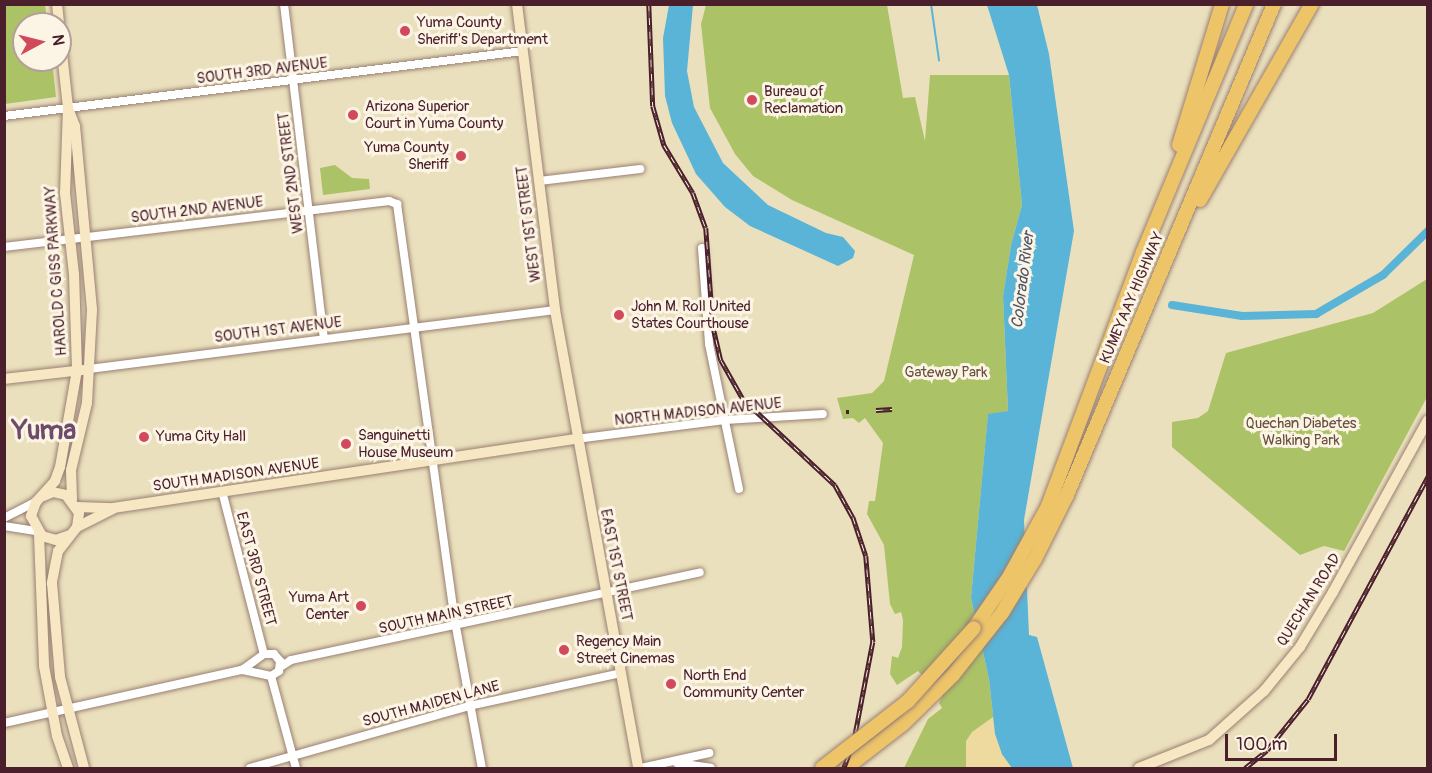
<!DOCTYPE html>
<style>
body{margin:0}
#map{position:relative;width:1432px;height:773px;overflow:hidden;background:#ebe0bd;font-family:Pangolin,sans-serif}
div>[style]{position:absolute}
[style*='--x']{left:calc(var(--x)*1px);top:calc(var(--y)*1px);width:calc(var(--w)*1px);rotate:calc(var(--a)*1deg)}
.green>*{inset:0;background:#abc267}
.sand>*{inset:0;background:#eeda9e}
.water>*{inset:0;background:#59b4d7}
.stream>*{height:2px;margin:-1px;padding:0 1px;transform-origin:1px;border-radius:1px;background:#59b4d7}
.canal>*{height:8px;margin:-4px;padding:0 4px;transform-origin:4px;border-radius:4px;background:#59b4d7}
.roads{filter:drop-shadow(0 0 2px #9a8074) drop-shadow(0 0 2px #9a8074)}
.street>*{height:8px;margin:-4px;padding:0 4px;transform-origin:4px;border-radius:4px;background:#fff}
.secondary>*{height:10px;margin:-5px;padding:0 5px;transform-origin:5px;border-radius:5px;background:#f8e7c3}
.highway>*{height:14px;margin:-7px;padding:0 7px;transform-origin:7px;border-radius:7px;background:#eec469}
.rail>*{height:4.5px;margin-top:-2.25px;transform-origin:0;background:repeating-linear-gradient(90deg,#fcf5e5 0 7px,#4a1f2b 0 14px);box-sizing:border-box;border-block:2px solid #4a1f2b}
.bridges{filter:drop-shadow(0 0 2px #9a8074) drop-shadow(0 0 2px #9a8074)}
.highway-bridge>*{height:14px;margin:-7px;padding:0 7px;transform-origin:7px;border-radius:7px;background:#eec469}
.dots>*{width:16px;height:16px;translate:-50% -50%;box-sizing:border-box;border:3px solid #fcf5e5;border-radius:50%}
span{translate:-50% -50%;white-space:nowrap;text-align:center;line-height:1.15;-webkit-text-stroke:6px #fcf5e5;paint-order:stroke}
.poi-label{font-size:15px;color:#4a1f2b}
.left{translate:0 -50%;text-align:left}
.right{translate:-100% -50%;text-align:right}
.street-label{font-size:15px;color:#4a1f2b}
.park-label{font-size:15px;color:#67503d}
.water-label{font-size:16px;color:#4f5367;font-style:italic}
.town-label{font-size:27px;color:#6f4b6a;font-weight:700}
.frame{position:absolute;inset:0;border:6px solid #4a1f2b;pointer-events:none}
.north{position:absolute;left:12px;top:12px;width:60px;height:60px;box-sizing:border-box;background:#fcf5e5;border:2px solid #b59f9b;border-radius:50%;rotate:83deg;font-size:16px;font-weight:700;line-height:24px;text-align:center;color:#4a1f2b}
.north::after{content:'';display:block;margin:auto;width:21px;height:27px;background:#d1495b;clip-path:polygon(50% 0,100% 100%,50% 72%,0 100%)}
.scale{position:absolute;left:1225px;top:734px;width:112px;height:27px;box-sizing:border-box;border:3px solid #4a1f2b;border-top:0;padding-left:8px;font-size:18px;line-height:21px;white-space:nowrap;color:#4a1f2b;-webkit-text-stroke:4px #fcf5e5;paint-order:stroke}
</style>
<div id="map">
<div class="green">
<div style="clip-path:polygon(4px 5px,45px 5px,48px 24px,24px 24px,24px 60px,52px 60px,56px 97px,5px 104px)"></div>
<div style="clip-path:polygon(706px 5px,887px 5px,903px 98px,915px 97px,925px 141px,930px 75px,1009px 75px,1022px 205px,1011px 245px,1003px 296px,1008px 411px,988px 415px,971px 598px,989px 679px,995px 734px,1012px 768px,904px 768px,928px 719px,942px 708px,939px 703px,946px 687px,933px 672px,922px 675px,918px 671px,897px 685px,890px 674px,892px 656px,898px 658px,902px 647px,903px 620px,901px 612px,895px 614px,890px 604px,884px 545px,867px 514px,869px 501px,875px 501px,883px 443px,865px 418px,859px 423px,853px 418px,843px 419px,837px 398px,872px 393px,884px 381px,914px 255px,792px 200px,753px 176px,735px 154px,710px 108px,701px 24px)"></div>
<div style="clip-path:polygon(335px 165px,352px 178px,369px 179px,370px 189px,323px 195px,320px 168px)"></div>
<div style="clip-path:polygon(1427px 279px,1427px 397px,1344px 551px,1324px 546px,1300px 555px,1172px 447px,1172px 422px,1198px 418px,1208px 411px,1226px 353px,1373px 313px)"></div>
</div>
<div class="sand">
<div style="clip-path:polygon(993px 717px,1002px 754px,1012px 768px,966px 768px,966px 741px,972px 732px)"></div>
</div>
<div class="water">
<div style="clip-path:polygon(669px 5px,693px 5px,687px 71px,694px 107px,723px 163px,768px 205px,826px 233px,843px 237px,855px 251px,853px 258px,838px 266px,750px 226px,725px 207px,696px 174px,672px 123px,665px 96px,663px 38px)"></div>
<div style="clip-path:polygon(987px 5px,1037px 5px,1049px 54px,1074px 231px,1024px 520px,1029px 635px,1037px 637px,1073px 768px,1012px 768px,1002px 754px,995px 734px,989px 679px,971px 598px,988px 414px,1008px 411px,1003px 296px,1011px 245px,1022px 205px,1009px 75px)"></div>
</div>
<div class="stream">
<div style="--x:931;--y:4;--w:57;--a:81.9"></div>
</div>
<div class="canal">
<div style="--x:1172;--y:305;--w:71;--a:8.9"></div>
<div style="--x:1242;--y:316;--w:74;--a:-1.5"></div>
<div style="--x:1316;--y:314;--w:78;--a:-30.2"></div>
<div style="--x:1383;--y:275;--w:63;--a:-44.4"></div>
</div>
<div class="roads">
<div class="street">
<div style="--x:284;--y:4;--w:337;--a:83.2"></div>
<div style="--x:4;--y:116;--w:523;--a:-7.14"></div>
<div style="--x:539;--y:181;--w:102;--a:-6.8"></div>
<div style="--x:4;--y:247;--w:388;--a:-6.8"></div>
<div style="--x:389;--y:201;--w:9;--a:21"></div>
<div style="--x:397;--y:204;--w:427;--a:82.1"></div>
<div style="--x:456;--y:627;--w:143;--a:79.6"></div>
<div style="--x:702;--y:248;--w:96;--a:85.8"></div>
<div style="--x:709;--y:344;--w:148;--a:78.3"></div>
<div style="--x:89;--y:369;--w:470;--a:-7.2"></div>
<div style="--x:576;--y:439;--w:150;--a:-7.3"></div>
<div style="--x:725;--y:420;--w:98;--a:-3.5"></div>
<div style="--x:222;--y:491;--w:168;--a:75.6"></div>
<div style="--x:4;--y:518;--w:36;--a:-27"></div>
<div style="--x:4;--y:526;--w:32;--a:9"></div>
<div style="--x:280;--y:667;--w:13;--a:-32"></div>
<div style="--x:291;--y:660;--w:418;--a:-12.1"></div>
<div style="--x:271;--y:676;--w:95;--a:74.8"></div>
<div style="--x:4;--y:723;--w:244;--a:-12.6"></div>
<div style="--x:242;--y:670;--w:27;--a:-36"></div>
<div style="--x:264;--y:654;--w:10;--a:0"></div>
<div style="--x:274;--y:654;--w:9;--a:49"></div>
<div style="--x:280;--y:661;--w:10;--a:96"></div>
<div style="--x:279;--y:671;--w:9;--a:148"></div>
<div style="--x:271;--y:676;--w:30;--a:-168"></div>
<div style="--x:677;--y:763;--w:34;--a:8"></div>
<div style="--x:250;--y:768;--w:228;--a:-15.8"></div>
<div style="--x:469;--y:706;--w:156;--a:-12.2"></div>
<div style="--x:641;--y:768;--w:70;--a:-12.4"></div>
</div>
<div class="secondary">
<div style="--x:57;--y:4;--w:20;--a:84"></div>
<div style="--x:517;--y:4;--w:308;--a:82.9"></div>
<div style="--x:555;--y:310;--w:465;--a:79.7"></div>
<div style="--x:60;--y:35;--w:73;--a:83.7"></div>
<div style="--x:68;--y:108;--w:19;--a:69"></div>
<div style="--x:75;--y:126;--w:185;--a:84.7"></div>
<div style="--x:92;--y:310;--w:93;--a:93.1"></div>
<div style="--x:87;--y:403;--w:69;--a:103.4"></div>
<div style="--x:71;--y:470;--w:29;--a:88"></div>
<div style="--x:68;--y:108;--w:85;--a:92"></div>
<div style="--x:65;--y:193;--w:81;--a:83.7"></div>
<div style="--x:74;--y:274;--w:96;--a:88.2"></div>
<div style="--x:77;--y:370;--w:98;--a:99.9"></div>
<div style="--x:60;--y:467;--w:15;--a:110"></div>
<div style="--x:55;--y:481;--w:28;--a:132"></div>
<div style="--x:36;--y:502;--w:15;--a:110"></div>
<div style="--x:31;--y:516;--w:23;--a:61"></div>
<div style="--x:42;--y:536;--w:15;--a:16"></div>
<div style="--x:56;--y:540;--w:15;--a:-20"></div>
<div style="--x:4;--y:379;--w:80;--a:-6.5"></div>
<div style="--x:43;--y:496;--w:11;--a:-22"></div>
<div style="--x:53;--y:492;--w:13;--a:13"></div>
<div style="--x:66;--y:495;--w:22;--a:54"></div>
<div style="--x:79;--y:513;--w:14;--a:98"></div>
<div style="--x:77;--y:527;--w:31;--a:128"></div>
<div style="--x:58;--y:551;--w:33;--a:101"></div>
<div style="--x:52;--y:583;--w:94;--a:85.1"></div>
<div style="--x:60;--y:677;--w:94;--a:75.2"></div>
<div style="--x:77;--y:507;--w:36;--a:2"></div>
<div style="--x:113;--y:508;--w:468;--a:-8.5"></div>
<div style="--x:77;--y:527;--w:40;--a:-26.6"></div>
<div style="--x:39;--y:534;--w:132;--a:87.8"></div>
<div style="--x:44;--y:666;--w:71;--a:79.5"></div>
<div style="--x:57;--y:736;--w:34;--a:71"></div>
<div style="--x:1139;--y:768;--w:75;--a:-21.8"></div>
<div style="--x:1209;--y:740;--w:74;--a:-41.7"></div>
<div style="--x:1264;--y:691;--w:57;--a:-50.7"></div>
<div style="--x:1300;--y:647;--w:64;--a:-59"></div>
<div style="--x:1333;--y:592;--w:196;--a:-61.1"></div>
</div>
<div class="highway">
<div style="--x:1179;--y:145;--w:147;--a:-73"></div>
<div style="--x:1200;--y:200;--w:226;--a:-60.3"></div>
<div style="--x:974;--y:628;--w:62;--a:-55.5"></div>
<div style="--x:1009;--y:577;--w:81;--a:-61.2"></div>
<div style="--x:1048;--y:506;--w:271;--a:-69.5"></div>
<div style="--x:1143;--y:252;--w:269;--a:-67.4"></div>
<div style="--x:846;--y:768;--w:72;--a:-37.7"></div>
<div style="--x:903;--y:724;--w:70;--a:-44.4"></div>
<div style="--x:953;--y:675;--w:79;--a:-51.7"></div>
<div style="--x:1002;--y:613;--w:63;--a:-58.6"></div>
<div style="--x:1035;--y:559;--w:72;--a:-63.4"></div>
<div style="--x:1067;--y:495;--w:533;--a:-67.14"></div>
</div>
</div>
<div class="rail">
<div style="--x:649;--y:4;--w:102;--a:87.8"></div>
<div style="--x:653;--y:106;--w:41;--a:74.2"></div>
<div style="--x:664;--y:145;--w:56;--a:58.9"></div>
<div style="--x:693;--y:193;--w:37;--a:70"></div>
<div style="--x:706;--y:228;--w:98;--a:85.9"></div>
<div style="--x:713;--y:326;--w:35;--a:77"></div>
<div style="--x:721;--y:360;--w:45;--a:60.6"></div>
<div style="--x:743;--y:399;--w:126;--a:43.1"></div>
<div style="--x:835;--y:485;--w:37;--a:61"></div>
<div style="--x:853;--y:517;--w:41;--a:71.6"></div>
<div style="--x:866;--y:556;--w:86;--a:85.3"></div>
<div style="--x:873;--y:642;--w:102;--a:100.8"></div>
<div style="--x:854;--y:742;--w:28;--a:111"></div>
<div style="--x:876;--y:410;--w:16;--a:-4"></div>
<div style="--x:846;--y:412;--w:3;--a:0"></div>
<div style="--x:1245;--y:768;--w:28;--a:-39"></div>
<div style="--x:1267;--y:750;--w:65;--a:-51.2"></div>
<div style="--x:1308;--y:699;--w:253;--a:-61.7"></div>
</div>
<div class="bridges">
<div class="highway-bridge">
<div style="--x:822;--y:768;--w:109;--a:-37.9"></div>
<div style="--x:908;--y:701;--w:98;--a:-47.9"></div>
</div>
</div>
<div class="dots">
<div style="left:405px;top:31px;background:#d1495b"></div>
<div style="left:752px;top:100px;background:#d1495b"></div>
<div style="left:353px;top:115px;background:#d1495b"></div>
<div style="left:461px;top:156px;background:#d1495b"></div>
<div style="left:619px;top:315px;background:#d1495b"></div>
<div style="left:144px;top:437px;background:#d1495b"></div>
<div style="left:346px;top:444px;background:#d1495b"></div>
<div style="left:361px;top:606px;background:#d1495b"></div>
<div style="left:564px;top:650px;background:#d1495b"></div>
<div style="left:671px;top:684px;background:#d1495b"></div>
</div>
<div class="poi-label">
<span class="left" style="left:417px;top:31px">Yuma County<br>Sheriff's Department</span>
<span class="left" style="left:764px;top:100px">Bureau of<br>Reclamation</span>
<span class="left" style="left:365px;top:115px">Arizona Superior<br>Court in Yuma County</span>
<span class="right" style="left:449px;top:156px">Yuma County<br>Sheriff</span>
<span class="left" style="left:631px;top:315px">John M. Roll United<br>States Courthouse</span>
<span class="left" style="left:358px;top:444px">Sanguinetti<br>House Museum</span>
<span class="left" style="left:156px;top:437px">Yuma City Hall</span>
<span class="right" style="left:349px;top:606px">Yuma Art<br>Center</span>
<span class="left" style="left:576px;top:650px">Regency Main<br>Street Cinemas</span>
<span class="left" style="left:683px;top:684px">North End<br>Community Center</span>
</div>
<div class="street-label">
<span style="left:262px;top:71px;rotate:-7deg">SOUTH 3RD AVENUE</span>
<span style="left:291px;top:173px;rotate:-97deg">WEST 2ND STREET</span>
<span style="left:197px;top:210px;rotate:-7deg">SOUTH 2ND AVENUE</span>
<span style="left:529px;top:224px;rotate:-97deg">WEST 1ST STREET</span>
<span style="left:56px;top:271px;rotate:-94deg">HAROLD C GISS PARKWAY</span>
<span style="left:1132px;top:298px;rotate:-67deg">KUMEYAAY HIGHWAY</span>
<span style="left:278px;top:330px;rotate:-7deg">SOUTH 1ST AVENUE</span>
<span style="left:698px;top:412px;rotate:-6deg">NORTH MADISON AVENUE</span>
<span style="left:236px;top:475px;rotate:-8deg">SOUTH MADISON AVENUE</span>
<span style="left:616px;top:565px;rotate:79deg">EAST 1ST STREET</span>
<span style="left:256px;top:569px;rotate:75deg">EAST 3RD STREET</span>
<span style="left:1309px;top:600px;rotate:-58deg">QUECHAN ROAD</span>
<span style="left:446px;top:615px;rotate:-12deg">SOUTH MAIN STREET</span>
<span style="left:431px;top:704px;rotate:-15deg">SOUTH MAIDEN LANE</span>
</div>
<div class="park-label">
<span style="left:946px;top:373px">Gateway Park</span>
<span style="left:1301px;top:432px">Quechan Diabetes<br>Walking Park</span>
</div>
<div class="water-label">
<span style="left:1023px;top:280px;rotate:-83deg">Colorado River</span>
</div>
<div class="town-label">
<span style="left:44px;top:431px">Yuma</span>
</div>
<div class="frame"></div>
<div class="north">N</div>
<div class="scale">100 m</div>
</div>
